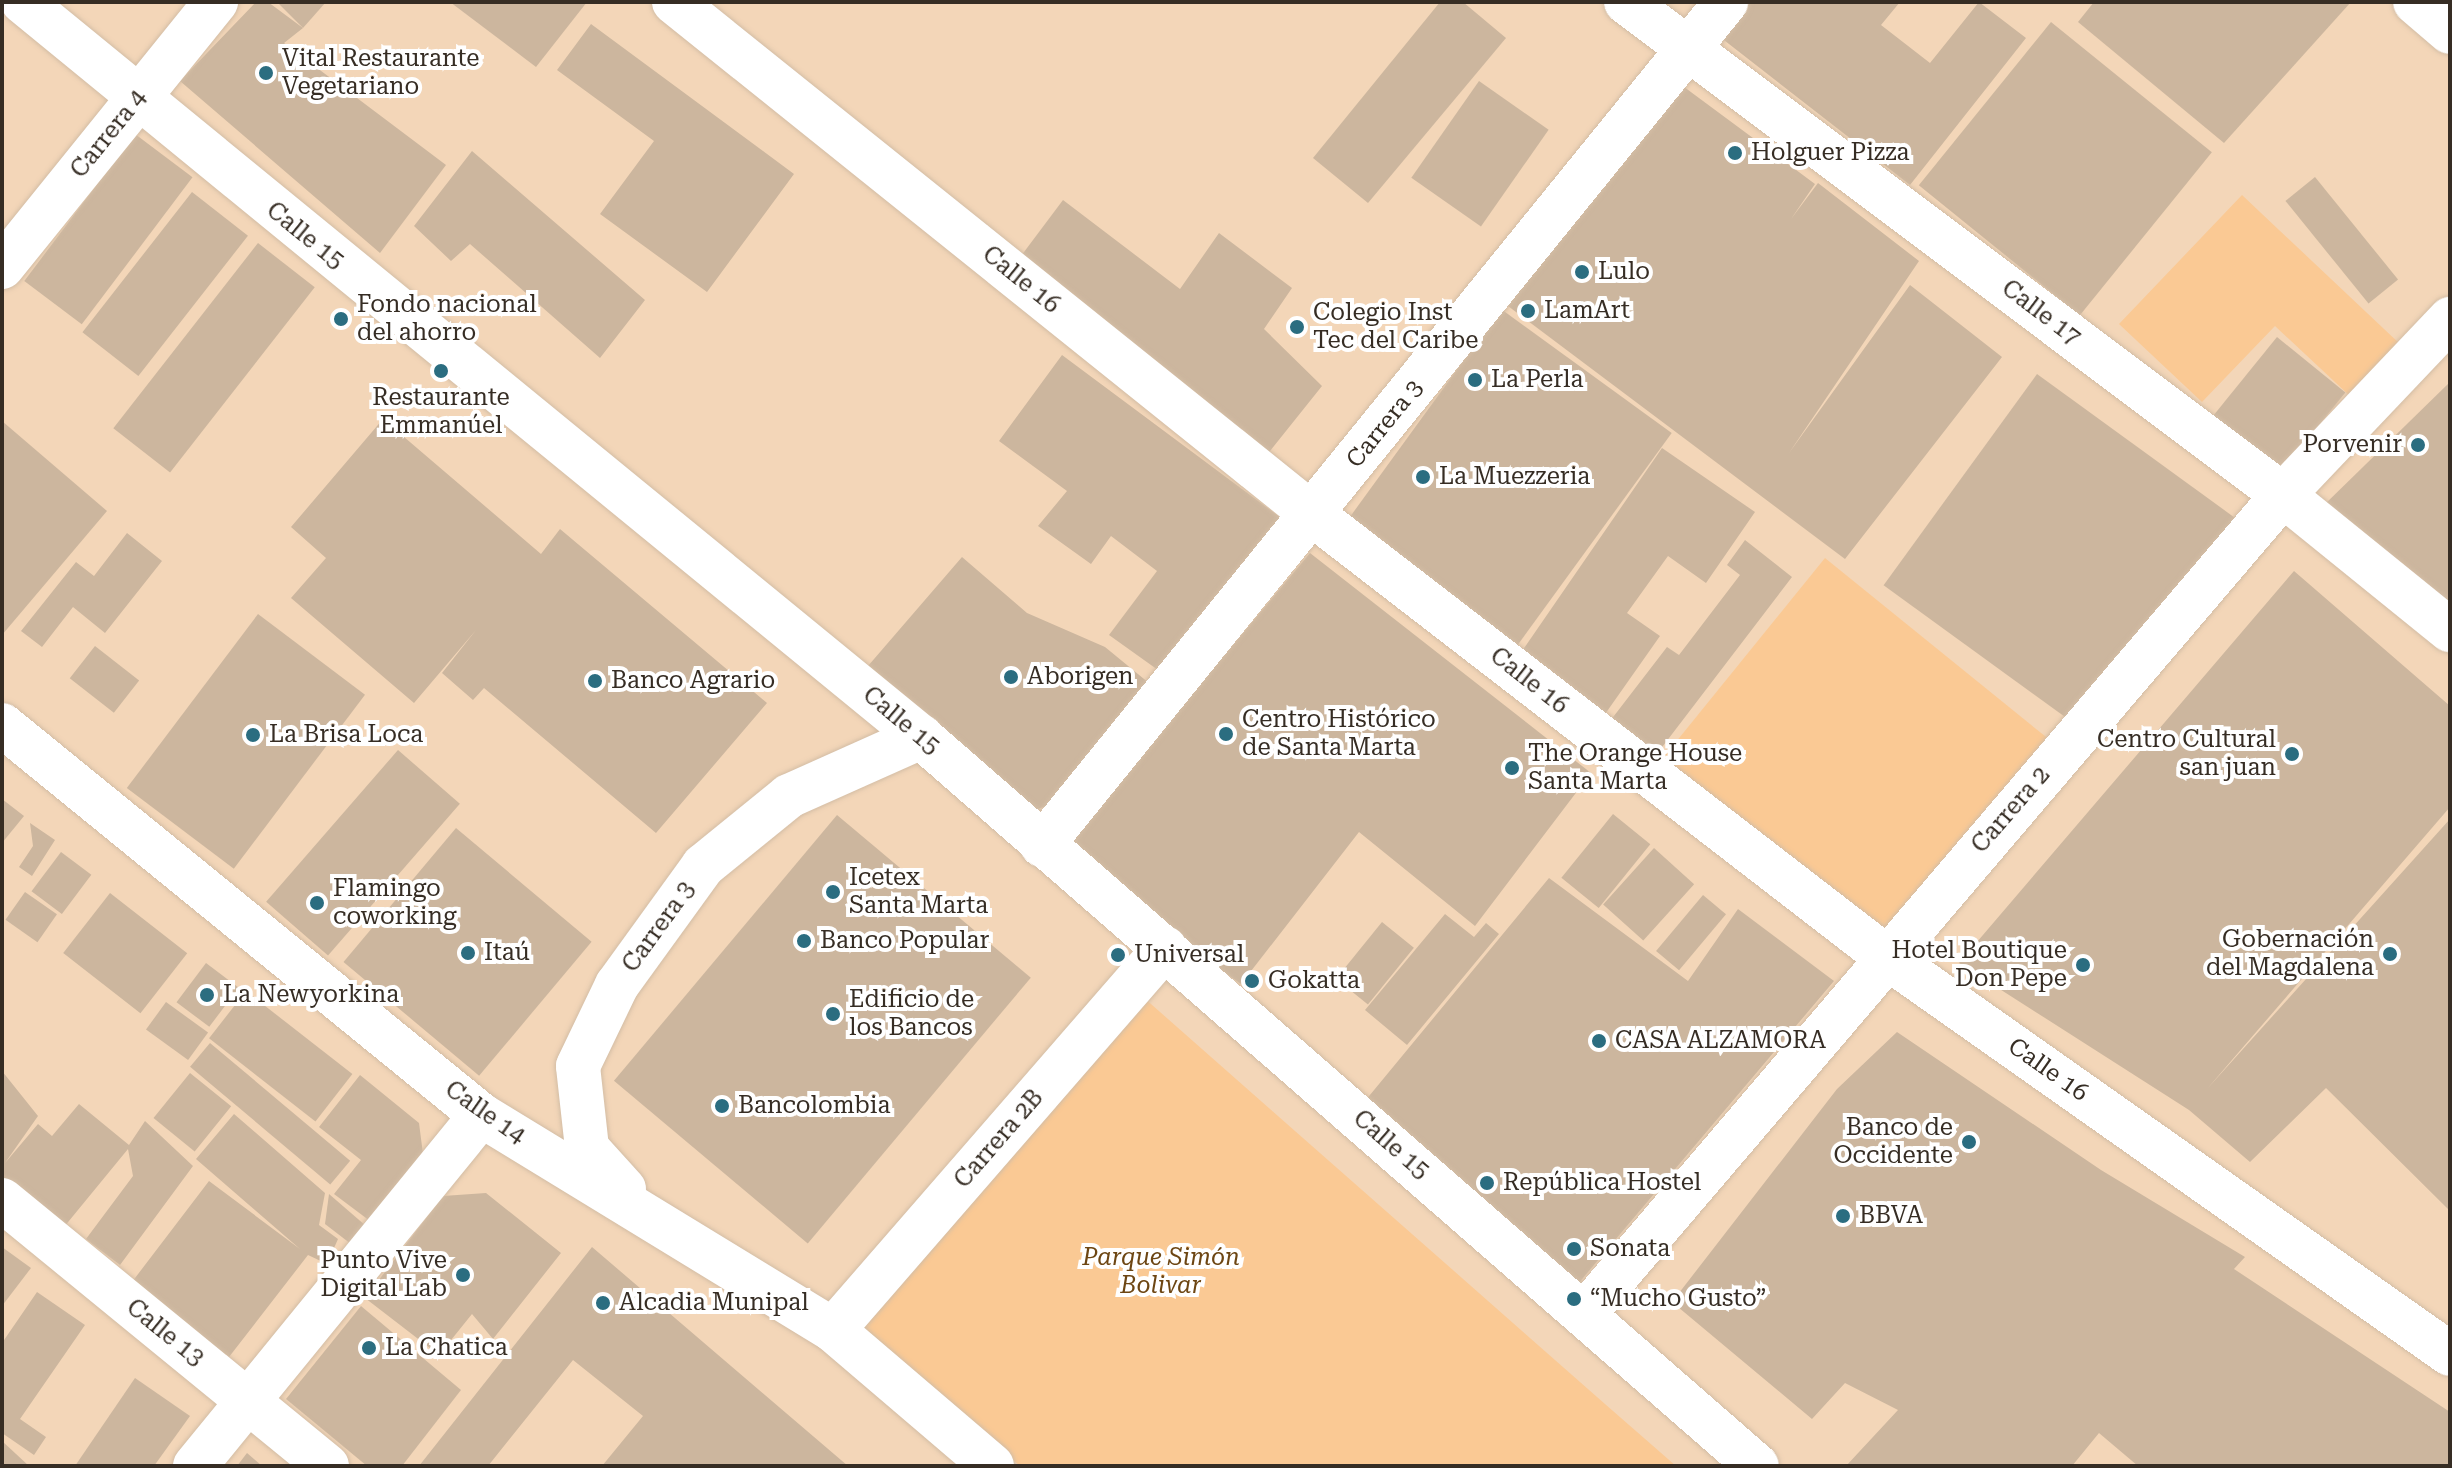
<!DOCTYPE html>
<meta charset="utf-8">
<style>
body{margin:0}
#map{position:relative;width:2452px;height:1468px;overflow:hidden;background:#fbe4cb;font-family:"Roboto Serif",serif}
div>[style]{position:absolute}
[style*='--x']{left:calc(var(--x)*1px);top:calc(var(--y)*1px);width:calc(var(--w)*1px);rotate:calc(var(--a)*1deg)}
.built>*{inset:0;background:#f3d6b8;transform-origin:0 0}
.green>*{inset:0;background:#fac994;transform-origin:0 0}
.building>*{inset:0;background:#ccb69e;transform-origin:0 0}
.roads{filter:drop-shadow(0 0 2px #d3bda5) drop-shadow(0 0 2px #d3bda5)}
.minor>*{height:44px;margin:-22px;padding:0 22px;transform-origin:22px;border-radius:22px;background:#fff}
.dots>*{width:22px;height:22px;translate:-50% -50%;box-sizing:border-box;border:4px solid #fff;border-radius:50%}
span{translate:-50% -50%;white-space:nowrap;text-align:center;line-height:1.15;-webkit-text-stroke:8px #fff;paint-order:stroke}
.poi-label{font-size:24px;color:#362d24}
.left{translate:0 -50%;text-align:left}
.right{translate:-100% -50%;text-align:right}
.street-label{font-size:24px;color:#362d24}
.park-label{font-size:24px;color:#6d4613;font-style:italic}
.frame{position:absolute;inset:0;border:4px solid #362d24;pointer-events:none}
</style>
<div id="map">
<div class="built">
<div style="left:2px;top:2px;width:2448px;height:1464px"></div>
</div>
<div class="green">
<div style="clip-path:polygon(2242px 195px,2401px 345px,2351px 397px,2275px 326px,2202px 402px,2119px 324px)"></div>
<div style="left:1825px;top:558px;width:285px;height:262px;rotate:39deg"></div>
<div style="clip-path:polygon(1143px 997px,1605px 1404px,1676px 1466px,1020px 1466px,854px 1323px)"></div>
</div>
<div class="building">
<div style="clip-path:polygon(256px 2px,268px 2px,303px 28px,284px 43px,446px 165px,380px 253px,180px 81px)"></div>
<div style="clip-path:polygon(277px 2px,326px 2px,303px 28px)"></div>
<div style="clip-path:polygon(450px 2px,587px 2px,536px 67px)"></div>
<div style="clip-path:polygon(1440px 2px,1463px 2px,1506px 38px,1368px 203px,1313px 158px)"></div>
<div style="clip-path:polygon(1748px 2px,1900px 2px,1881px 25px,1930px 63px,1979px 2px,2026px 38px,1910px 185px,1720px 37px)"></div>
<div style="clip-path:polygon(2094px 2px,2351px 2px,2224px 143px,2078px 22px)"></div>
<div style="left:2051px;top:22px;width:207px;height:210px;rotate:39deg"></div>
<div style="clip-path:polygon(591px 24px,794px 174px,707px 292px,600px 214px,654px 141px,557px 70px)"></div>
<div style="left:1479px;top:81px;width:85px;height:118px;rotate:35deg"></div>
<div style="clip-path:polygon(1676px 81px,1815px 184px,1791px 219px,1818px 183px,1919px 261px,1789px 453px,1910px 285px,2002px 357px,1845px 559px,1508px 306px)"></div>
<div style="left:135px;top:134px;width:72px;height:184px;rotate:37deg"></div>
<div style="clip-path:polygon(472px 151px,645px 300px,600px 358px,470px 244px,451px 261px,414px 226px)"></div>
<div style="left:2315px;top:177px;width:132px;height:38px;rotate:51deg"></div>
<div style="left:192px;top:192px;width:71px;height:178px;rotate:38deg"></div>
<div style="clip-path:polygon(1063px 200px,1180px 289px,1219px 233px,1292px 288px,1264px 329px,1322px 386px,1266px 456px,1018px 260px)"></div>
<div style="left:258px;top:243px;width:72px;height:235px;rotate:38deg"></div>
<div style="left:1501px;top:309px;width:211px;height:262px;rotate:36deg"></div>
<div style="left:2277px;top:337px;width:88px;height:102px;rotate:39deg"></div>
<div style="clip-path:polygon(1062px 355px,1281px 518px,1165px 675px,1109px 635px,1157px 571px,1111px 536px,1091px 564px,1038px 526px,1067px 491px,999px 441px)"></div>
<div style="left:2037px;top:374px;width:244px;height:261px;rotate:36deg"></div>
<div style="clip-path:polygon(2450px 382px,2450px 613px,2321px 508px)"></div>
<div style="clip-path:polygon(383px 419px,541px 554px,560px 529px,767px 703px,656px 833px,484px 688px,473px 700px,442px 673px,476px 630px,414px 703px,291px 598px,326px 558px,291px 527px)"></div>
<div style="clip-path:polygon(2px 421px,107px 511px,2px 635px)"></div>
<div style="clip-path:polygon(1662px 448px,1755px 512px,1706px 583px,1668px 556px,1627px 613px,1660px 636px,1603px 717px,1520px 654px)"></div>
<div style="clip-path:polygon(127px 533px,162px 561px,105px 633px,73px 607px,42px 647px,21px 631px,76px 562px,94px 576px)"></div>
<div style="clip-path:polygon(1745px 540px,1792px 577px,1653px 759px,1607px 725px,1667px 647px,1679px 655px,1740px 575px,1727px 565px)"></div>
<div style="clip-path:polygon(1310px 553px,1591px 773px,1475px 926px,1359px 832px,1241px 984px,1058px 854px)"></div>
<div style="clip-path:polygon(962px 557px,1027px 613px,1105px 647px,1155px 688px,1064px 800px,1035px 810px,868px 666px)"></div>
<div style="clip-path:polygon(2294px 571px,2450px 706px,2450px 807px,2207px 1089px,2450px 819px,2450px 1211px,2326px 1088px,2250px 1162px,2189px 1110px,1959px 963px)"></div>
<div style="left:258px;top:614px;width:134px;height:218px;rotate:37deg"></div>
<div style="left:95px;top:646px;width:56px;height:41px;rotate:38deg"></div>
<div style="left:398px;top:750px;width:82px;height:201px;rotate:41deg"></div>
<div style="clip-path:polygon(2px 799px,24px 816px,2px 843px)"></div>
<div style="left:1613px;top:814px;width:48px;height:82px;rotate:39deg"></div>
<div style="left:837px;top:815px;width:253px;height:347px;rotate:40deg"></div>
<div style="clip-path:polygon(30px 823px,55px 840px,32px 876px,19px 867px,33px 846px)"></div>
<div style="left:456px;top:828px;width:177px;height:175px;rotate:40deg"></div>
<div style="left:1654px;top:848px;width:54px;height:76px;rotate:42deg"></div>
<div style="left:61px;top:852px;width:38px;height:49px;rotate:37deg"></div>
<div style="clip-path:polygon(1549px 878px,1688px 981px,1738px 909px,1834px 981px,1578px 1284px,1365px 1101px)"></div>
<div style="left:25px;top:892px;width:39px;height:34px;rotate:35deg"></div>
<div style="left:110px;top:893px;width:98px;height:76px;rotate:38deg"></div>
<div style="left:1703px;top:895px;width:30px;height:73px;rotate:40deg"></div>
<div style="clip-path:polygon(1445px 914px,1474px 937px,1486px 923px,1499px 934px,1407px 1045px,1365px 1010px)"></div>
<div style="left:1382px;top:922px;width:41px;height:73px;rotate:39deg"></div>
<div style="left:206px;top:963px;width:41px;height:49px;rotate:37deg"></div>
<div style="left:246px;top:991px;width:135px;height:60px;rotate:38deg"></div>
<div style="left:166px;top:1002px;width:52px;height:34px;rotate:36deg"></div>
<div style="clip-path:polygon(1897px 1032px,2101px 1170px,2245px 1257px,2234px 1269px,2450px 1412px,2450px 1466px,2138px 1466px,2099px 1433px,2072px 1466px,1846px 1466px,1898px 1410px,1845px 1383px,1812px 1419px,1672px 1302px,1837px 1089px)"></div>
<div style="left:210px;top:1043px;width:183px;height:31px;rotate:40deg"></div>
<div style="clip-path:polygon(2px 1071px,38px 1116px,5px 1163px,38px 1124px,52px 1136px,79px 1104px,129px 1145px,145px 1121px,193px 1166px,120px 1265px,86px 1239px,133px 1176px,128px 1149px,64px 1227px,2px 1176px)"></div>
<div style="left:190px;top:1073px;width:53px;height:58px;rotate:39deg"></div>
<div style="clip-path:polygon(360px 1075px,419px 1123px,423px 1154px,370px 1221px,334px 1194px,361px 1160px,319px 1127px)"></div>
<div style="clip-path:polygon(234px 1114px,325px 1193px,319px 1225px,338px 1239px,327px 1264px,308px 1255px,229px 1357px,132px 1282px,209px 1181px,300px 1249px,196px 1159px)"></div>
<div style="clip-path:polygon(486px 1193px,561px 1253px,493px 1339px,472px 1314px,439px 1355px,365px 1298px,443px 1196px)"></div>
<div style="clip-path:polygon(329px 1194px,366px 1226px,351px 1244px,325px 1224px)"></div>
<div style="clip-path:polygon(2px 1247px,31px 1268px,2px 1306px)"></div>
<div style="clip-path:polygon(592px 1247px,848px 1466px,602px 1466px,643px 1416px,573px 1360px,488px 1466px,419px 1466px)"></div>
<div style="clip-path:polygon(37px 1292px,85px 1325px,20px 1419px,46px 1437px,34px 1455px,2px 1433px,2px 1343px)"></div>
<div style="clip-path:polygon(361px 1306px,461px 1390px,402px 1466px,367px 1466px,286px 1399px)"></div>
<div style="clip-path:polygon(135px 1378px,190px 1416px,154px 1466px,75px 1466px)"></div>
<div style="clip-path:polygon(2px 1441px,29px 1466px,2px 1466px)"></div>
<div style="clip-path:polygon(247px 1453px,262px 1466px,237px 1466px)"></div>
</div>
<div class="roads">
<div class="minor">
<div style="--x:23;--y:2;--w:1160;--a:39.3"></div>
<div style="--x:921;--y:737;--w:1109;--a:41.09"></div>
<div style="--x:674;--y:2;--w:818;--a:38.75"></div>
<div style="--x:1312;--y:514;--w:724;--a:37.65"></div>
<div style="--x:1885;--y:956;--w:691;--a:35.16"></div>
<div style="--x:1626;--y:2;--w:821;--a:36.88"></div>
<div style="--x:2283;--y:495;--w:215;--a:39"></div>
<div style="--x:2415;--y:2;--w:46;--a:40.6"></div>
<div style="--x:2;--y:267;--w:341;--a:-51.1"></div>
<div style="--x:2;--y:725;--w:618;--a:39.15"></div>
<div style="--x:481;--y:1115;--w:412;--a:31.4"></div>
<div style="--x:833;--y:1330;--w:209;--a:40.5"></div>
<div style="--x:1042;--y:845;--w:1086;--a:-50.94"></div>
<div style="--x:624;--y:1189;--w:55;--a:-132.1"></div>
<div style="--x:587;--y:1148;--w:82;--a:-96.3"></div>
<div style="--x:578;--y:1066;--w:90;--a:-64.3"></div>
<div style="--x:617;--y:985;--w:147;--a:-54.1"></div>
<div style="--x:703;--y:866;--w:111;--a:-39.1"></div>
<div style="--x:789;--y:796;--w:145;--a:-24.1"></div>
<div style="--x:2;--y:1200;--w:420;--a:39.3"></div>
<div style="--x:1585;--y:1313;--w:1075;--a:-49.53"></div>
<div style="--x:2283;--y:495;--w:243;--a:-46.5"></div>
<div style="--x:833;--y:1330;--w:506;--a:-49.01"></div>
<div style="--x:195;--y:1466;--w:453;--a:-50.8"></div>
</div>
</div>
<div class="dots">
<div style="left:266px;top:73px;background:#2b6d80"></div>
<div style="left:1735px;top:153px;background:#2b6d80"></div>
<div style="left:1582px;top:272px;background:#2b6d80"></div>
<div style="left:1528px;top:311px;background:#2b6d80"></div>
<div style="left:341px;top:319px;background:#2b6d80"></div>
<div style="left:1297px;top:327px;background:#2b6d80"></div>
<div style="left:441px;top:371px;background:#2b6d80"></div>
<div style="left:1475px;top:380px;background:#2b6d80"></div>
<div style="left:2418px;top:445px;background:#2b6d80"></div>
<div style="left:1423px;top:477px;background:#2b6d80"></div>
<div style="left:1011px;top:677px;background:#2b6d80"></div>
<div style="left:595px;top:681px;background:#2b6d80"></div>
<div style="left:1226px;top:734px;background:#2b6d80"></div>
<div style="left:253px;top:735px;background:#2b6d80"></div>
<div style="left:2292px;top:754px;background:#2b6d80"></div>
<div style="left:1512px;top:768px;background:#2b6d80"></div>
<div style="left:833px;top:892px;background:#2b6d80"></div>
<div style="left:317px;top:903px;background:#2b6d80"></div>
<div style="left:804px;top:941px;background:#2b6d80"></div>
<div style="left:468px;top:953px;background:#2b6d80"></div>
<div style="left:2390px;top:954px;background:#2b6d80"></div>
<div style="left:1118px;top:955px;background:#2b6d80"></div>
<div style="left:2083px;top:965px;background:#2b6d80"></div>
<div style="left:1252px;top:981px;background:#2b6d80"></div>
<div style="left:207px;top:995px;background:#2b6d80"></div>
<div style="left:833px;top:1014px;background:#2b6d80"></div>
<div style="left:1599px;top:1041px;background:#2b6d80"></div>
<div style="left:722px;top:1106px;background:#2b6d80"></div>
<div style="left:1969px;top:1142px;background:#2b6d80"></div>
<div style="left:1487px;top:1183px;background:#2b6d80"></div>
<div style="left:1843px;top:1216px;background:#2b6d80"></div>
<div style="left:1574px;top:1249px;background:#2b6d80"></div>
<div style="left:463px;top:1275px;background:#2b6d80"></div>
<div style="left:1574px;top:1299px;background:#2b6d80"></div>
<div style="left:603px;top:1303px;background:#2b6d80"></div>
<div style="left:369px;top:1348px;background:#2b6d80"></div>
</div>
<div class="poi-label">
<span class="left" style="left:282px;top:73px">Vital Restaurante<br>Vegetariano</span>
<span class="left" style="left:1751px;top:153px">Holguer Pizza</span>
<span class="left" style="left:1598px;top:272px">Lulo</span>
<span class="left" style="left:357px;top:319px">Fondo nacional<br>del ahorro</span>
<span class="left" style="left:1544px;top:311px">LamArt</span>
<span class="left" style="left:1313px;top:327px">Colegio Inst<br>Tec del Caribe</span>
<span class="left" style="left:1491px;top:380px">La Perla</span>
<span style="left:441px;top:412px">Restaurante<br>Emmanúel</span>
<span class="right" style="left:2402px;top:445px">Porvenir</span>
<span class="left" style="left:1439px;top:477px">La Muezzeria</span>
<span class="left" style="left:1027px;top:677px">Aborigen</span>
<span class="left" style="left:611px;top:681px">Banco Agrario</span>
<span class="left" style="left:1242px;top:734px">Centro Histórico<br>de Santa Marta</span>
<span class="left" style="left:269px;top:735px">La Brisa Loca</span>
<span class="right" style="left:2276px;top:754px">Centro Cultural<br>san juan</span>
<span class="left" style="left:1528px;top:768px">The Orange House<br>Santa Marta</span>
<span class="left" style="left:849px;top:892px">Icetex<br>Santa Marta</span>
<span class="left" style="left:333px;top:903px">Flamingo<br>coworking</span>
<span class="right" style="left:2374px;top:954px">Gobernación<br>del Magdalena</span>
<span class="left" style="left:820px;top:941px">Banco Popular</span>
<span class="right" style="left:2067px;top:965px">Hotel Boutique<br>Don Pepe</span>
<span class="left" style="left:484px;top:953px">Itaú</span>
<span class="left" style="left:1134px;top:955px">Universal</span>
<span class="left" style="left:1268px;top:981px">Gokatta</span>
<span class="left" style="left:223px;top:995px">La Newyorkina</span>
<span class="left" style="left:849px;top:1014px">Edificio de<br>los Bancos</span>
<span class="left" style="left:1615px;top:1041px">CASA ALZAMORA</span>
<span class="left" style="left:738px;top:1106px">Bancolombia</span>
<span class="right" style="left:1953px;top:1142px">Banco de<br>Occidente</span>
<span class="left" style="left:1503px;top:1183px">República Hostel</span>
<span class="left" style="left:1859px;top:1216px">BBVA</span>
<span class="left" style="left:1590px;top:1249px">Sonata</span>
<span class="right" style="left:447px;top:1275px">Punto Vive<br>Digital Lab</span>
<span class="left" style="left:1590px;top:1299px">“Mucho Gusto”</span>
<span class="left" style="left:619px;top:1303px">Alcadia Munipal</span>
<span class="left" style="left:385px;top:1348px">La Chatica</span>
</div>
<div class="street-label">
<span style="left:109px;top:134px;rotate:-51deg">Carrera 4</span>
<span style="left:305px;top:236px;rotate:39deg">Calle 15</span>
<span style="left:1021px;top:280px;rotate:39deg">Calle 16</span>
<span style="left:2041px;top:313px;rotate:37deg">Calle 17</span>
<span style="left:1385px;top:424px;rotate:-51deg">Carrera 3</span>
<span style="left:1529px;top:681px;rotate:38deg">Calle 16</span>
<span style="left:901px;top:721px;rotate:40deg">Calle 15</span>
<span style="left:2011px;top:810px;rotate:-49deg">Carrera 2</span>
<span style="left:659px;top:927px;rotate:-54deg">Carrera 3</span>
<span style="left:2048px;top:1070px;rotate:35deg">Calle 16</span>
<span style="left:485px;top:1113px;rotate:35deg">Calle 14</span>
<span style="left:999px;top:1139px;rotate:-49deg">Carrera 2B</span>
<span style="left:1391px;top:1145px;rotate:41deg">Calle 15</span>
<span style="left:165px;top:1333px;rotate:39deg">Calle 13</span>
</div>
<div class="park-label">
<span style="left:1161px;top:1272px">Parque Simón<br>Bolivar</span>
</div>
<div class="frame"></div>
</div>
